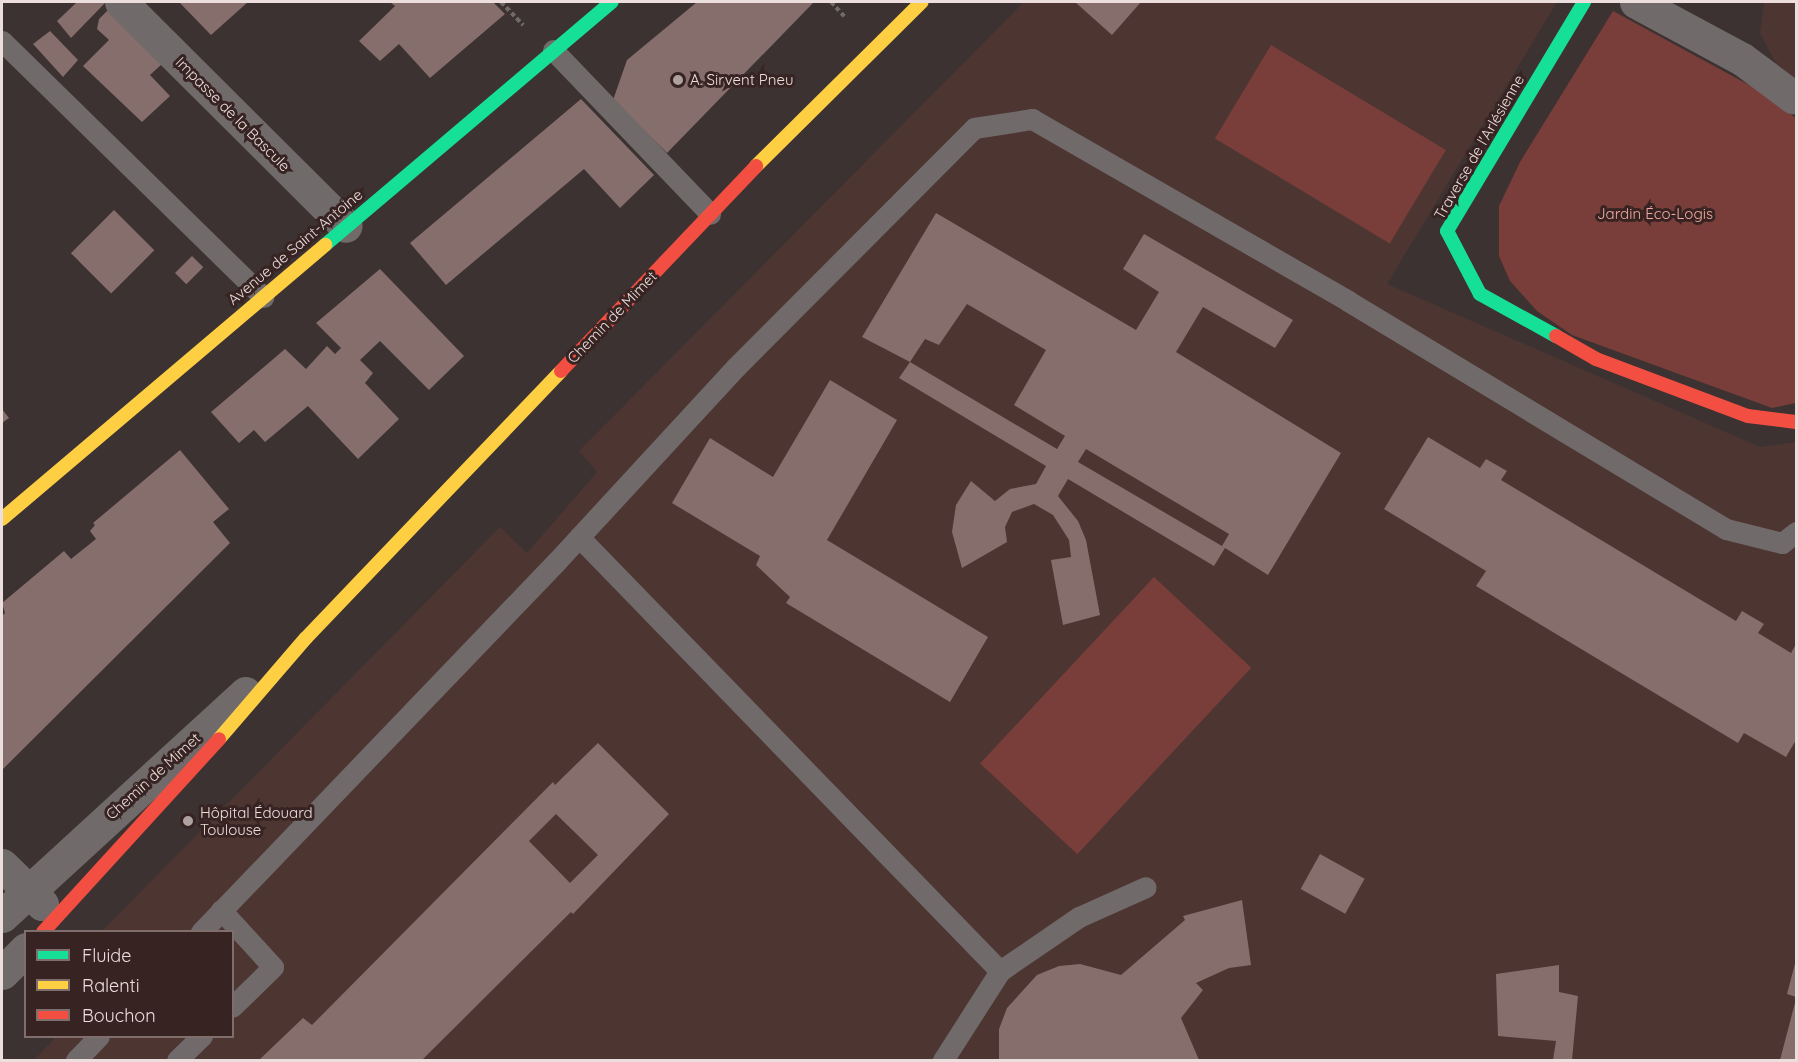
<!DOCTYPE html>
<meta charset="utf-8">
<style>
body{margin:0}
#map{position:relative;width:1798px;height:1062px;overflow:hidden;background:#3c3231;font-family:Quicksand,sans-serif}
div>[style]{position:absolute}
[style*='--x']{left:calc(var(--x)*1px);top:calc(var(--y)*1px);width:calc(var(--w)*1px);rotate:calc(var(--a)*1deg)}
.built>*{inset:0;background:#4d3532}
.green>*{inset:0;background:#793e3a;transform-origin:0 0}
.building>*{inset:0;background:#856e6b;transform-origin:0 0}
.path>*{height:4px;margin-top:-2px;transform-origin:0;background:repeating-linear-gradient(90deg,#716a6a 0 4.5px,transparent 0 7.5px)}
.lane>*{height:21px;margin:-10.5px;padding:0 10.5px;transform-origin:10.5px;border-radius:10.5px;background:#706a6a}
.street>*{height:33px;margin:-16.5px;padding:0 16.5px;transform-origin:16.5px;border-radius:16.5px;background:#706a6a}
.fast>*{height:14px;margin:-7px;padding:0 7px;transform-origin:7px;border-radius:7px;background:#16e098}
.slow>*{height:14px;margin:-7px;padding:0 7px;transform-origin:7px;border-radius:7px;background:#ffcf43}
.jam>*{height:14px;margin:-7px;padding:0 7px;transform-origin:7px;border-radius:7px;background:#f24e42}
.dots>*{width:16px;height:16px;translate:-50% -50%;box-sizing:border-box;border:3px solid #372422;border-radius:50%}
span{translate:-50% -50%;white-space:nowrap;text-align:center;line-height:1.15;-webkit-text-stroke:6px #372422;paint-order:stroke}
.poi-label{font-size:15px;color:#ebdedc}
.left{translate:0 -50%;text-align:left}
.street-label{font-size:15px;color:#ebdedc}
.park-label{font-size:15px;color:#f4a9a0}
.frame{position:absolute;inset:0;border:3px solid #ebdedc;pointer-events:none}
.legend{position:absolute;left:24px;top:930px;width:210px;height:108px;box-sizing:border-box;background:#372422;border:2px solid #7f6e6c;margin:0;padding:8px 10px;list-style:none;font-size:18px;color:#ebdedc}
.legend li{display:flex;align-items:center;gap:12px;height:30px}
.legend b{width:30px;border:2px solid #7f6e6c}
</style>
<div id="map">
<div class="built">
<div style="clip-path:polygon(1024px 2px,1557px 2px,1387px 284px,1760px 447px,1796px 442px,1796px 1060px,34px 1060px,56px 1037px,232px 1036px,232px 932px,102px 931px,500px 527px,527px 553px,597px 472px,579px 451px)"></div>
<div style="clip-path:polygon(1764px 2px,1796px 2px,1796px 85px,1774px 60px,1760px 33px)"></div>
</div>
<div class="green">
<div style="clip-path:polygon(1613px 11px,1760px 91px,1796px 118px,1796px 403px,1772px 408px,1572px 335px,1537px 311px,1510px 281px,1499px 256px,1499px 206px,1520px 162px)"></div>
<div style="left:1271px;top:45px;width:204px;height:109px;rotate:31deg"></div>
<div style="left:1154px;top:577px;width:133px;height:255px;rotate:43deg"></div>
</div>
<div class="building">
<div style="clip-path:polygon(77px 2px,105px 3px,71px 38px,57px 21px)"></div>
<div style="clip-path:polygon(179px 2px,248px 2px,211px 35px)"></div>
<div style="clip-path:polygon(390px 2px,493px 2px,505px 14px,430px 78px,399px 44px,380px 61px,359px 41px,395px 6px)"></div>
<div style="clip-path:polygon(697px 2px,814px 2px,667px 153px,613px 100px,627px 60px)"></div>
<div style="clip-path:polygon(1075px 2px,1141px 2px,1112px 35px)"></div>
<div style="clip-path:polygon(110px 8px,163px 63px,150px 75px,170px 96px,142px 122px,83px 66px,109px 40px,97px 29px,99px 19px)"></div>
<div style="clip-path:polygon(50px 31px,78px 60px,63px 77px,33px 44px)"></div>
<div style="clip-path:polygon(581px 99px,654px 175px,620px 208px,584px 169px,446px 285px,410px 243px)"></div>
<div style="left:114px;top:210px;width:57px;height:61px;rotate:45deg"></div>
<div style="clip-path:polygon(evenodd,936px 213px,1136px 330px,1159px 292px,1123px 269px,1144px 234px,1293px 320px,1275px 348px,1203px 307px,1176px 352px,1341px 453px,1268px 575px,1225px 548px,1214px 566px,1068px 479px,1058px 496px,1078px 521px,1086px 540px,1100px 615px,1063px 625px,1051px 560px,1071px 557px,1069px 540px,1053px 515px,1034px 504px,1012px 512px,1005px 527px,1007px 542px,962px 568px,952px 532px,956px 505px,971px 481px,995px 501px,1010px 489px,1036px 484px,1046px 466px,899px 378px,910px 362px,1057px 449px,1065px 436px,1014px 405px,1046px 350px,967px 304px,939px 345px,925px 339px,910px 362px,862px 337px,936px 213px,1086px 449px,1229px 534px,1222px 546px,1078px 462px,1086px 449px)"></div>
<div style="left:192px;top:256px;width:16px;height:24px;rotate:45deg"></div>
<div style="clip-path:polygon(380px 269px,464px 356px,429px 390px,380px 341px,360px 360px,373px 373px,365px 383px,399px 419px,358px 459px,308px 406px,265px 442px,254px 430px,239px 443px,211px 412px,285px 349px,306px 369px,327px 346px,335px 354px,341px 348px,316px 323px)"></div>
<div style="clip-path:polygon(830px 380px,897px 420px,827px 540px,988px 637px,950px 702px,786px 603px,790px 597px,756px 565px,760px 556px,672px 503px,710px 438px,773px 477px)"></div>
<div style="clip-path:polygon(2px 409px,9px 418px,2px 423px)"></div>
<div style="clip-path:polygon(1428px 437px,1480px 468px,1486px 459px,1507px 471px,1501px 480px,1736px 621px,1742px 611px,1764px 624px,1758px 633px,1791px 653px,1796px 644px,1796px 740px,1786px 757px,1744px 733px,1738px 743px,1476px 586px,1486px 571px,1384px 509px)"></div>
<div style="clip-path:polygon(180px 450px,229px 509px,213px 522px,230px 543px,2px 770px,2px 616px,5px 613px,2px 603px,64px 551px,71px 559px,96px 539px,90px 531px,95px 525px,93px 523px)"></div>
<div style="clip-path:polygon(evenodd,598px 743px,669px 814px,573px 914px,571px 912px,422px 1060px,259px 1060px,303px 1018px,312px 1025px,553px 782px,555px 785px,598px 743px,556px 814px,598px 855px,570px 883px,529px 841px,556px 814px)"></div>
<div style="left:1320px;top:854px;width:51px;height:40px;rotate:29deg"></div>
<div style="clip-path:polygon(1242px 900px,1251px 965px,1229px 968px,1196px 983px,1203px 990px,1181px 1018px,1199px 1060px,999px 1060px,999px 1029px,1007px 1008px,1037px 975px,1059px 966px,1080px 964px,1121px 975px,1185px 920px,1183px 916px)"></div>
<div style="clip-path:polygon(1796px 960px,1796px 997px,1787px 994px)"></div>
<div style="clip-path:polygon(1559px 965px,1559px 992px,1578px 996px,1572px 1060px,1553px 1060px,1556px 1041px,1498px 1036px,1496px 974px)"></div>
<div style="clip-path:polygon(1796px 999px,1796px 1060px,1780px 1060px)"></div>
</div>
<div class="path">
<div style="--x:501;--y:2;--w:32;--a:46"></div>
<div style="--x:831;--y:2;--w:22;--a:47"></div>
</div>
<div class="lane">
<div style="--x:2;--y:41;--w:366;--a:44.4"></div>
<div style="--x:553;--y:50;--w:227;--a:46.2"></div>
<div style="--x:579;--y:537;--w:605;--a:45.87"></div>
<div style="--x:1000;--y:971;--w:106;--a:122.6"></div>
<div style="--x:221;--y:910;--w:77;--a:47.6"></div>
<div style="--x:273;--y:967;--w:57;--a:135.7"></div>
<div style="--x:201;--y:932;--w:514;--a:-46.18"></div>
<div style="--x:557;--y:561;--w:264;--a:-47.3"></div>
<div style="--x:736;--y:367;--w:337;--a:-45.1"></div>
<div style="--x:974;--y:128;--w:59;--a:-8.8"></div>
<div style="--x:1032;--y:119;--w:365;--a:29.9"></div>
<div style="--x:1348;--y:301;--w:441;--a:31.1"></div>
<div style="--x:1726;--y:529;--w:58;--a:14"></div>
<div style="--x:1782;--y:543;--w:18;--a:-38"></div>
<div style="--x:1000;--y:971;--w:96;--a:-34.4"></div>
<div style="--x:1079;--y:917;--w:73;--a:-24.1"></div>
<div style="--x:76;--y:1060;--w:33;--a:-46"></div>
<div style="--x:177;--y:1060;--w:35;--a:-44"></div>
</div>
<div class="street">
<div style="--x:121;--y:2;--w:317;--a:44.9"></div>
<div style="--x:1636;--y:2;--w:120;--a:28.3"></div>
<div style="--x:1742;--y:59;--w:64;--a:36.7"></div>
<div style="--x:2;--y:865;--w:56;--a:44.3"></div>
<div style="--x:2;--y:916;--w:330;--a:-42.5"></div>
<div style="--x:2;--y:973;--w:34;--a:-45"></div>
</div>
<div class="fast">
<div style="--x:325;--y:245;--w:376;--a:-40.3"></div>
<div style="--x:1556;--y:336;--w:87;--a:-151.1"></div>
<div style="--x:1480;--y:294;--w:71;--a:-117.6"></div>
<div style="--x:1447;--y:231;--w:267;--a:-59.1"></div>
</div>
<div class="slow">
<div style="--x:756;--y:166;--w:233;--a:-44.7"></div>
<div style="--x:2;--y:519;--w:424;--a:-40.3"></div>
<div style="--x:219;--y:739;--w:133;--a:-49.3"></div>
<div style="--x:306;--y:638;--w:369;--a:-46.3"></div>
</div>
<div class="jam">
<div style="--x:1556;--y:336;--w:46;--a:29.9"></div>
<div style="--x:1596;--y:359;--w:162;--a:20.6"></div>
<div style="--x:1748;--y:416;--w:48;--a:7.1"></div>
<div style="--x:561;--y:371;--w:283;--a:-46.4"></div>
<div style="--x:43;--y:932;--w:261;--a:-47.6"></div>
</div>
<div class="dots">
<div style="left:678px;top:80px;background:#aea2a0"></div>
<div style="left:188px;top:821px;background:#aea2a0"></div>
</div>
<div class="poi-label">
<span class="left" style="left:690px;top:80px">A. Sirvent Pneu</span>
<span class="left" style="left:200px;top:821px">Hôpital Édouard<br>Toulouse</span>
</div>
<div class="street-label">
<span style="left:233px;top:114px;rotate:45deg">Impasse de la Bascule</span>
<span style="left:1479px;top:147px;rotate:-60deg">Traverse de l'Arlésienne</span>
<span style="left:295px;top:247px;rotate:-40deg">Avenue de Saint-Antoine</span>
<span style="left:612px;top:317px;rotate:-46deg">Chemin de Mimet</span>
<span style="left:153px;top:776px;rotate:-42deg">Chemin de Mimet</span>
</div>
<div class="park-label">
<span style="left:1655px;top:214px">Jardin Éco-Logis</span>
</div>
<div class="frame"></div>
<ul class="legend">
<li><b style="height:8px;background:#16e098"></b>Fluide</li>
<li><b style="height:8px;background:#ffcf43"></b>Ralenti</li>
<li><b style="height:8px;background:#f24e42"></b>Bouchon</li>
</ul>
</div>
